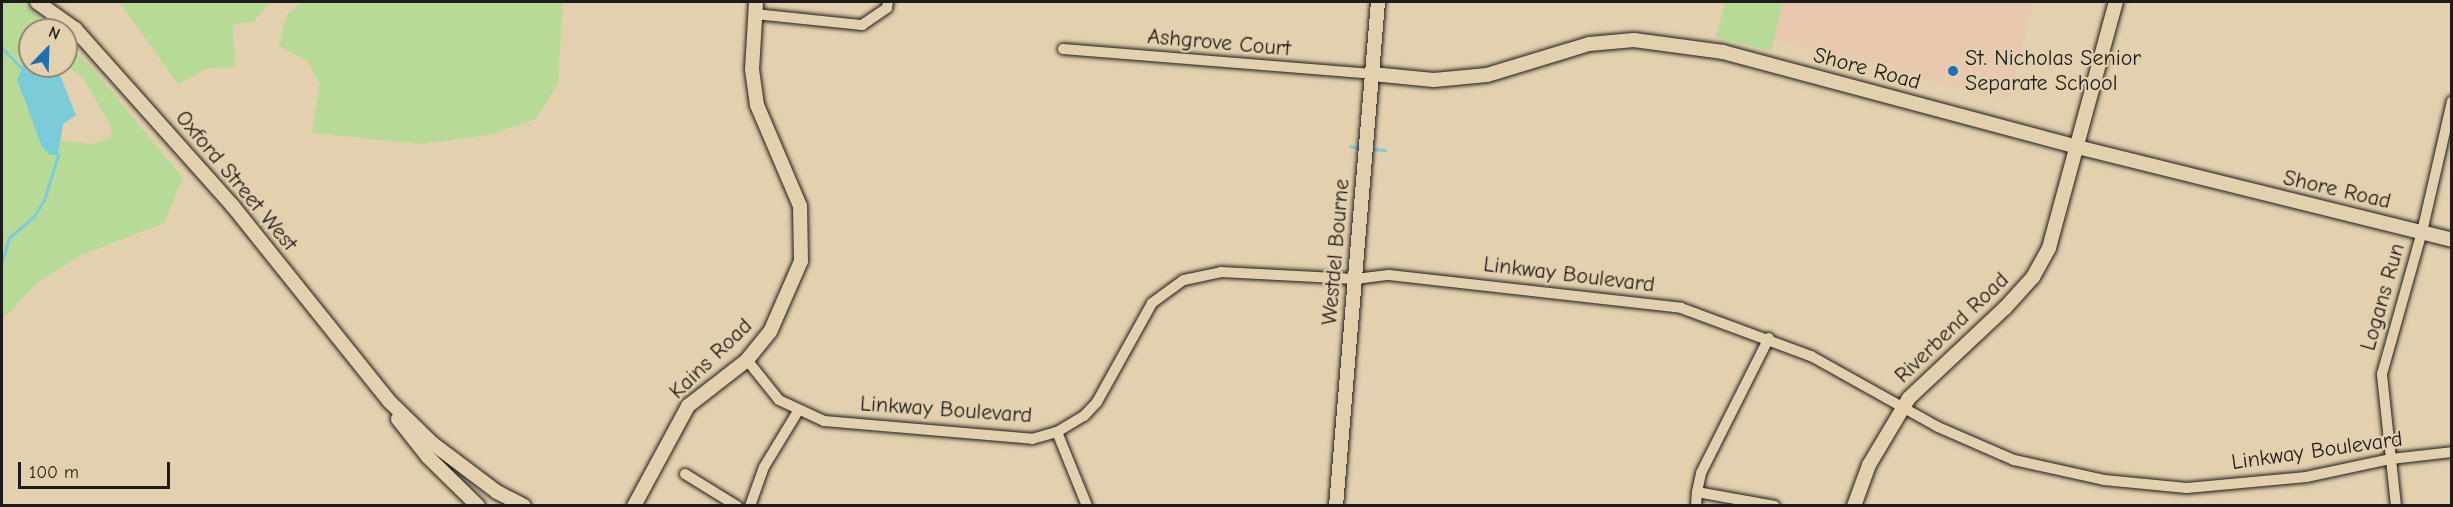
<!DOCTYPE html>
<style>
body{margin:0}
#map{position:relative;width:2453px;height:507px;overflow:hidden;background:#e3d0ae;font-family:"Comic Neue",sans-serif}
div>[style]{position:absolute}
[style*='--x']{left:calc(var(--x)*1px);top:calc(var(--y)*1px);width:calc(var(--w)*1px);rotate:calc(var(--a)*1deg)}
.built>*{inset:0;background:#e8c8af}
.green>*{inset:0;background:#b7db96}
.water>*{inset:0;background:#7ccbd9}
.stream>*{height:3px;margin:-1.5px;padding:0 1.5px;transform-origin:1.5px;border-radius:1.5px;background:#7ccbd9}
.roads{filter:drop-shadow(0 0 2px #1c1c1c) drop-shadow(0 0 2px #1c1c1c)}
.street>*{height:10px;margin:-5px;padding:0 5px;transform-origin:5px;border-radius:5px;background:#e3d0ae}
.secondary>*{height:14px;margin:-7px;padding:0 7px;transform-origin:7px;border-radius:7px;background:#e3d0ae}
.dots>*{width:16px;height:16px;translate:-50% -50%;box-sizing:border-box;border:3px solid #e3d0ae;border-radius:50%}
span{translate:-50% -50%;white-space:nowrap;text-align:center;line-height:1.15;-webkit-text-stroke:4.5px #e3d0ae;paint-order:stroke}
.street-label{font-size:22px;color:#1c1c1c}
.poi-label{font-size:22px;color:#1c1c1c}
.left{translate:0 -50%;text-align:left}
.frame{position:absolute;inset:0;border:3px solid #1c1c1c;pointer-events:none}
.north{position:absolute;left:18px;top:18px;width:60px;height:60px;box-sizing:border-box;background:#e3d0ae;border:2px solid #938874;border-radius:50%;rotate:23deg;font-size:16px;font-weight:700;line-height:24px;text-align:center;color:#1c1c1c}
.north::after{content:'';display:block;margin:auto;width:21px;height:27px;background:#1f6fb2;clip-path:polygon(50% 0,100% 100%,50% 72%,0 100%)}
.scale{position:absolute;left:18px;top:462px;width:152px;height:27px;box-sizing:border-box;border:3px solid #1c1c1c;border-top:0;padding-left:8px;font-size:18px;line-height:21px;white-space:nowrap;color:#1c1c1c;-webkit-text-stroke:4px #e3d0ae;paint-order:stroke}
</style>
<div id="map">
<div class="built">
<div style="clip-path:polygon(1783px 2px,2034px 2px,2008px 101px,1773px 40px)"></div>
</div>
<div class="green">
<div style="clip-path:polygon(2px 2px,22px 2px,52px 30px,30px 30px,30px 59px,18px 78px,24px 102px,40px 132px,49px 139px,92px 144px,111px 138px,111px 126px,82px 77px,66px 65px,66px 43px,92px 68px,183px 178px,164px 223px,81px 255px,37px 283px,2px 320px)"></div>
<div style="clip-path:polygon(119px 2px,270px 2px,253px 22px,233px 24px,235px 67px,208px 68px,178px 84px)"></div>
<div style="clip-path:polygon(302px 2px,563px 2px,558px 83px,536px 119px,489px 135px,420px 144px,312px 133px,320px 85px,308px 62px,279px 46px,286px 16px)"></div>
<div style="clip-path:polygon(1725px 2px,1783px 2px,1771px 51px,1716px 37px)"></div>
</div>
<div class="water">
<div style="clip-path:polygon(23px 66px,57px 68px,76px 115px,63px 124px,58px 155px,50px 155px,42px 147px,17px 80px)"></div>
</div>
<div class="stream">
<div style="--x:2;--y:48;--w:29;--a:46"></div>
<div style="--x:1350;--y:146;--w:13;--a:13"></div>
<div style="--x:1369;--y:149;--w:16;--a:4"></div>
<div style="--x:2;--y:261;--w:24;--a:-73"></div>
<div style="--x:9;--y:238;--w:33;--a:-41"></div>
<div style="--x:34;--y:216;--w:19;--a:-58"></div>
<div style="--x:44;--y:200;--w:47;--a:-72.7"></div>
</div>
<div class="roads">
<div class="street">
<div style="--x:755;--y:14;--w:108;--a:5.9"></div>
<div style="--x:862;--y:25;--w:30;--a:-34"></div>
<div style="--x:887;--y:8;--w:6;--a:-81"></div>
<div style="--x:1063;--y:49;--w:310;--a:4.6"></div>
<div style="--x:747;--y:360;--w:51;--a:51.3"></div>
<div style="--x:779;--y:400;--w:50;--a:25"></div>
<div style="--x:824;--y:421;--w:209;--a:4.9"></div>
<div style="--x:1032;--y:439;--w:26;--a:-16"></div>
<div style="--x:1057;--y:432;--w:31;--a:-31"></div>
<div style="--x:1084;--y:416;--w:19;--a:-47"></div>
<div style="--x:1097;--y:402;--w:113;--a:-60.9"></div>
<div style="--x:1152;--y:303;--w:39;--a:-36"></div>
<div style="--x:1184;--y:280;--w:38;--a:-12"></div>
<div style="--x:1221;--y:272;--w:134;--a:3"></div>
<div style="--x:1355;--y:279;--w:34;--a:-7"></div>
<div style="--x:1389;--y:275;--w:294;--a:6.4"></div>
<div style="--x:1681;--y:308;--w:139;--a:20.3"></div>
<div style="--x:1811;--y:356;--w:145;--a:29.2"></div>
<div style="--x:1938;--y:427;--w:83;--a:23.5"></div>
<div style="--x:2014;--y:460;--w:92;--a:12.5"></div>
<div style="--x:2104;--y:480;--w:83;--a:5.5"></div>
<div style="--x:2187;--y:488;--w:120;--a:-5.3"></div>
<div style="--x:2306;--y:477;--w:87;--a:-12"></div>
<div style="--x:2391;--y:459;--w:61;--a:-6.5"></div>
<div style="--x:1057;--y:432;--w:80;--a:67.9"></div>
<div style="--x:685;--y:474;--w:61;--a:31.6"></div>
<div style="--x:1697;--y:492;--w:19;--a:-78"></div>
<div style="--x:1701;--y:473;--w:151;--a:-63.3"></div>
<div style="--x:750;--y:506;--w:41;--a:-70.3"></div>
<div style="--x:764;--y:467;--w:66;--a:-58.7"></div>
<div style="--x:1696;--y:506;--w:14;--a:-86"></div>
<div style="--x:1697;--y:492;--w:79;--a:10.2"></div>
<div style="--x:2396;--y:506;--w:133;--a:-96.1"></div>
<div style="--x:2382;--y:374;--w:148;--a:-74.3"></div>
<div style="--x:2422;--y:232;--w:134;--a:-77.1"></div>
</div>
<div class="secondary">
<div style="--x:37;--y:2;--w:47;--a:35.4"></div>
<div style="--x:75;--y:29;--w:236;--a:48.3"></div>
<div style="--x:232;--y:205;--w:251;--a:51.3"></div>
<div style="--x:389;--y:401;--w:60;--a:44.3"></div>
<div style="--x:432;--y:443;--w:81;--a:37"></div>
<div style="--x:497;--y:492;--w:30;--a:27"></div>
<div style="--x:1372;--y:74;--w:62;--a:5.5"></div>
<div style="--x:1434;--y:80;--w:53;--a:-5.4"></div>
<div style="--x:1487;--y:75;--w:107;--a:-16.9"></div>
<div style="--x:1589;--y:44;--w:45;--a:-5.1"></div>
<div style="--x:1634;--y:40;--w:90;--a:7.7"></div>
<div style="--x:1723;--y:52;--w:367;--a:15"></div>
<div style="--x:2077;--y:147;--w:386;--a:13.9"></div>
<div style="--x:398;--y:419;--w:48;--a:51.7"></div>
<div style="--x:428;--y:457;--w:70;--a:44.4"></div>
<div style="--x:634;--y:506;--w:114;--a:-61.6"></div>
<div style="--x:688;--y:406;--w:75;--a:-37.9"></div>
<div style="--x:747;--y:360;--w:36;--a:-51"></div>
<div style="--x:770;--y:332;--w:77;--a:-66.4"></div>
<div style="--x:801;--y:261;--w:55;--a:-91"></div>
<div style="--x:800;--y:206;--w:110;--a:-113.1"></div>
<div style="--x:757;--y:105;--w:35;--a:-98"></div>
<div style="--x:752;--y:70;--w:68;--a:-86.6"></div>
<div style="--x:1336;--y:506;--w:506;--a:-85.24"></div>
<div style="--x:1854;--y:506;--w:44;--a:-69.9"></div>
<div style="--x:1869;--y:465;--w:78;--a:-59.2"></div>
<div style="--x:1909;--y:398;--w:132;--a:-43.2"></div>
<div style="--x:2005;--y:308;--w:42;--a:-47.9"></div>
<div style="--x:2033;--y:277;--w:33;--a:-61"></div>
<div style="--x:2049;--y:248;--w:255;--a:-74.8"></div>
</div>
</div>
<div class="dots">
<div style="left:1953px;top:71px;background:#1f6fb2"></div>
</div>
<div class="street-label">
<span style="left:1219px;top:43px;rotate:5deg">Ashgrove Court</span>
<span style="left:1867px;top:69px;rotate:15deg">Shore Road</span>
<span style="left:236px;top:181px;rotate:50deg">Oxford Street West</span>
<span style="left:2337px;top:190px;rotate:13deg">Shore Road</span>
<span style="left:1336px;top:252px;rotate:-85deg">Westdel Bourne</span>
<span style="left:1569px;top:275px;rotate:7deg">Linkway Boulevard</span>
<span style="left:2383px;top:297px;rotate:-74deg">Logans Run</span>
<span style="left:1952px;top:328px;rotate:-44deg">Riverbend Road</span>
<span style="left:711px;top:359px;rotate:-44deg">Kains Road</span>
<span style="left:946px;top:410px;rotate:4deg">Linkway Boulevard</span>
<span style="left:2317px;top:451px;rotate:-8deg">Linkway Boulevard</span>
</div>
<div class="poi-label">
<span class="left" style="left:1965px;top:71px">St. Nicholas Senior<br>Separate School</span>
</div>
<div class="frame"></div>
<div class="north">N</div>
<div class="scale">100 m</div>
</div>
